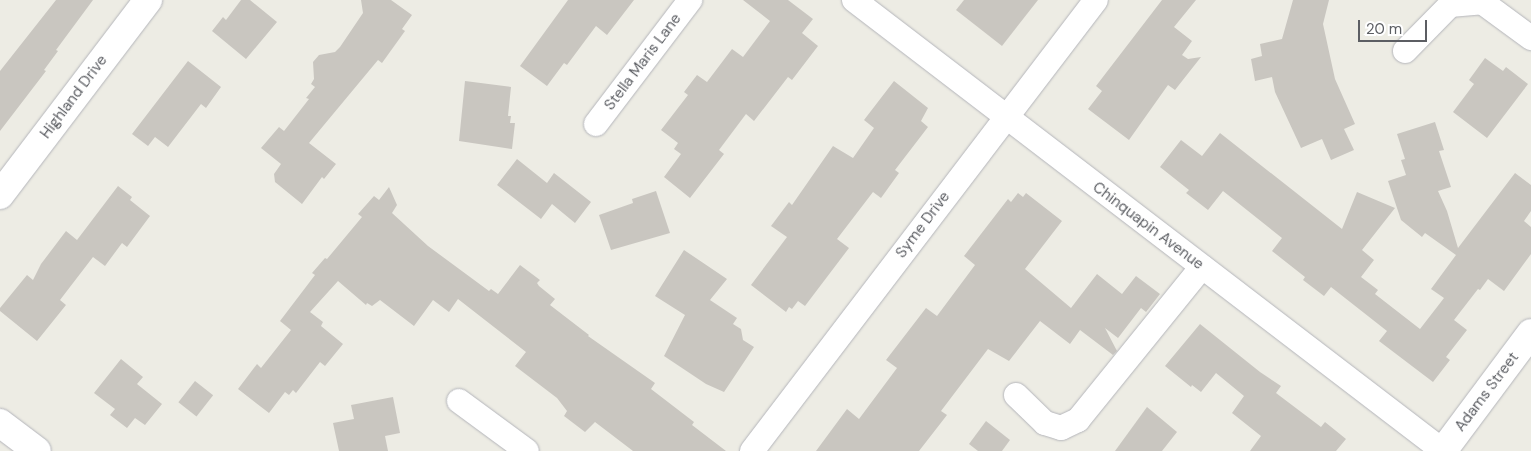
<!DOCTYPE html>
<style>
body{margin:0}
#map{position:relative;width:1531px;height:451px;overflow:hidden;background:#edece4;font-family:"DM Sans",sans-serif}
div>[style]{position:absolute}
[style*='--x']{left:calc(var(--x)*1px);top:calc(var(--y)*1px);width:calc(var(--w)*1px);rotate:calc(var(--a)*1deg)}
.building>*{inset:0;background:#c9c6c0;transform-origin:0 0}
.roads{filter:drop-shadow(0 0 1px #b4b5ba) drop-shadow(0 0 1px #b4b5ba)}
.minor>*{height:24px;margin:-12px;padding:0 12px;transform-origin:12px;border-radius:12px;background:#fff}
.tertiary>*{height:28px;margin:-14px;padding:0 14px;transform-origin:14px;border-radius:14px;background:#fff}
.secondary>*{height:28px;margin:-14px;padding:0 14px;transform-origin:14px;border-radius:14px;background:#fff}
span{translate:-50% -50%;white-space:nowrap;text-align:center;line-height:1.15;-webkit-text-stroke:4.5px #fff;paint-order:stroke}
.street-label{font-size:15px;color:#5c5e63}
.scale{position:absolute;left:1358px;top:20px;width:69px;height:22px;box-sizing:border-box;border:2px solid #5c5e63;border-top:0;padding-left:6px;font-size:15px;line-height:18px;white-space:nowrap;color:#5c5e63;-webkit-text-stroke:4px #fff;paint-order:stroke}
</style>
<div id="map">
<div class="building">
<div style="clip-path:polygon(56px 0,93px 0,56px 50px,58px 51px,44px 70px,46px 71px,0 131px,0 71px)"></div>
<div style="clip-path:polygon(241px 0,250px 0,277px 22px,246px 59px,212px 31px,223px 17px,226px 20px)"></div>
<div style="clip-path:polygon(361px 0,391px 0,412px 15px,402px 29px,405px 31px,382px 63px,378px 60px,309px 143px,336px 164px,324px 179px,322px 177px,302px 204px,275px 182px,274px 174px,281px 164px,261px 148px,279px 127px,284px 131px,309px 99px,306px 98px,315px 87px,311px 84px,314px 79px,313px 62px,319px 55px,335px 52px,340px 47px,363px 13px)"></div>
<div style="clip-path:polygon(568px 0,634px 0,607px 35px,596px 26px,567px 65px,564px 63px,547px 86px,520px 66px)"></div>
<div style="clip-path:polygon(743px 0,788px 0,813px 19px,802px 33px,818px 46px,792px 80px,788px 77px,754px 121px,746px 114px,719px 150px,724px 154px,690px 198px,664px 177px,681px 154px,674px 149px,678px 143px,661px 130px,688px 95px,684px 92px,697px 75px,707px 82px,732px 49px,743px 57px,770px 21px)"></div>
<div style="clip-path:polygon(964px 0,1038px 0,1002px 46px,956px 10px)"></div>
<div style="clip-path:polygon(1162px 0,1196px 0,1174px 27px,1192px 41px,1182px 55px,1188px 59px,1201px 57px,1175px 90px,1168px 85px,1129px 140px,1088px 109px,1102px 91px,1096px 86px)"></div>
<div style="clip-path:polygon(1293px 0,1329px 0,1323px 24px,1335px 79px,1355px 124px,1344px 129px,1354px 150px,1331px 160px,1322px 139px,1301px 148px,1275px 92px,1272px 77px,1255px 81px,1251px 59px,1262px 56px,1260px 44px,1282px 39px)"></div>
<div style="clip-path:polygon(1485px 58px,1503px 71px,1506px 67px,1528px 84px,1487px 138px,1453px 112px,1474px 84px,1469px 80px)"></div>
<div style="clip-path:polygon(188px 61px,221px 87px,206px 108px,201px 104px,168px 147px,155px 137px,148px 146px,132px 134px)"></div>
<div style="clip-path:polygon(465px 81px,511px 87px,508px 116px,511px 116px,510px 123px,515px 123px,512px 149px,459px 141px)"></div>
<div style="clip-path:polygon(894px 81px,928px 108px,921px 121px,928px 127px,895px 170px,899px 173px,881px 198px,873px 192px,837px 239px,849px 248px,805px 306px,798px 301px,792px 309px,789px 307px,786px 312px,751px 285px,787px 237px,771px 226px,789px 202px,792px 205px,833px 146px,853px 158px,874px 128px,864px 120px)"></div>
<div style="clip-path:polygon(1435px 122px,1444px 150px,1439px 151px,1451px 187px,1438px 191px,1447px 211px,1458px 248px,1515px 173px,1531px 185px,1531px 211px,1524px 221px,1531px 227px,1531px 254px,1504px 291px,1488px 279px,1480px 290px,1478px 289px,1454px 320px,1467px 330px,1446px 357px,1450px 360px,1433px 382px,1379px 341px,1387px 331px,1331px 287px,1324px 296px,1303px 280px,1305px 277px,1272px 251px,1282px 238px,1223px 191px,1208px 210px,1186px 193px,1189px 190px,1160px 167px,1181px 140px,1202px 156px,1220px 133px,1342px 229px,1357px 192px,1395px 208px,1362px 250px,1374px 260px,1361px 277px,1378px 290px,1375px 294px,1420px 329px,1444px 298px,1431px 289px,1456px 255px,1425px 233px,1422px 237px,1401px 220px,1388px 181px,1406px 175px,1401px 160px,1405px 159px,1397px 134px)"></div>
<div style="clip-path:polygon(517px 159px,547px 183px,554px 173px,591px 202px,575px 223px,552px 204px,541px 219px,497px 185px)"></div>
<div style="clip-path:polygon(118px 186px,132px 197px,130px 200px,150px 216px,127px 247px,122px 243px,105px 266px,93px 257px,60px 300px,66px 305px,37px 341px,0 311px,0 308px,27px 275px,33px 280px,41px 264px,66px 231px,77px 240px)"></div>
<div style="clip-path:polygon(389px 187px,397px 205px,392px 213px,428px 246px,489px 291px,491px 289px,498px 294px,520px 265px,540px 280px,537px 283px,539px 286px,555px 299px,550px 305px,589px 335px,588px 336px,655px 383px,651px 389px,694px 422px,692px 425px,726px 451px,633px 451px,595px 422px,585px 432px,564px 416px,567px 411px,557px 398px,515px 366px,526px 352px,458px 299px,449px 312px,433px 300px,414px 326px,380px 300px,372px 306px,367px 303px,366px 305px,338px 281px,310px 312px,323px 322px,321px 326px,343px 344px,325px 366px,320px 362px,296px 393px,293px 390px,289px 395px,285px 392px,269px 413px,238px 389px,257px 364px,261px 368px,291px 330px,280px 321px,315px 275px,312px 273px,325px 258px,327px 259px,362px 217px,358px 214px,374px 196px,379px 200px)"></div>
<div style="clip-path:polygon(656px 191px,670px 233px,611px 250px,599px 215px,633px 203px,632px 199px)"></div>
<div style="clip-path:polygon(1018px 193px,1023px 197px,1026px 193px,1062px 221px,1025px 269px,1071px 308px,1097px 274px,1122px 294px,1136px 276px,1160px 294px,1146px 312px,1141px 308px,1118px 338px,1105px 328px,1117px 351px,1113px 355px,1080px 330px,1070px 344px,1040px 321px,1009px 361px,988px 349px,941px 411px,947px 415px,919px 451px,816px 451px,847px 409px,859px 419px,897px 368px,886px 360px,926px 308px,937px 316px,975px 265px,964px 256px,1008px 199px,1011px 202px)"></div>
<div style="clip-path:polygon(684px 250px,727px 279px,710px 300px,737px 318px,733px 324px,741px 329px,743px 340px,754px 347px,724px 392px,706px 384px,664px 356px,685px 315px,655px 296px)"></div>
<div style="clip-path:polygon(1200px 324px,1260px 372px,1281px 386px,1276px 393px,1321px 427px,1325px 422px,1346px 439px,1336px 451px,1250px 451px,1261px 436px,1232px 413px,1244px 396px,1216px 373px,1201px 392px,1192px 385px,1191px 387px,1165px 366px)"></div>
<div style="clip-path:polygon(121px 359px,143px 377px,137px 384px,162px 404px,145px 425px,135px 418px,127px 428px,110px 415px,115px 409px,94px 393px)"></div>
<div style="left:195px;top:381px;width:23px;height:27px;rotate:38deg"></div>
<div style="clip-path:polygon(393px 397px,400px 433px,385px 436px,388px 451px,339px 451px,333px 423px,354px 419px,351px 405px)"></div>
<div style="clip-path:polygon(1147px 407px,1177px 432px,1162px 451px,1115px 451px)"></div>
<div style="clip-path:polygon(986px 421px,1010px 440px,1002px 451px,978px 451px,969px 444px)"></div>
</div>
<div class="roads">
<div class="minor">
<div style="--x:854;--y:0;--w:742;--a:37.44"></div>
<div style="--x:1405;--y:51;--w:64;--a:-45.6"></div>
<div style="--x:1450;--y:5;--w:32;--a:-5"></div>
<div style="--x:1482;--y:2;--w:61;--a:36.3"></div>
<div style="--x:596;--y:124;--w:156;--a:-52.8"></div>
<div style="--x:1016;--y:395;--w:40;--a:44"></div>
<div style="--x:1045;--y:423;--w:17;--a:17"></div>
<div style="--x:1061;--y:428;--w:19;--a:-25"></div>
<div style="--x:1078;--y:420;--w:197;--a:-51"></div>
<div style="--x:459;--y:401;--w:84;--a:36.3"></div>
<div style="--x:752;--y:451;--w:567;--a:-52.67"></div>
</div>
<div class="tertiary">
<div style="--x:0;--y:195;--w:245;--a:-52.8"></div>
<div style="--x:1443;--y:451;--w:147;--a:-53.3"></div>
</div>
<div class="secondary">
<div style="--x:0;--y:423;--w:46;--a:37.1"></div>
</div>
</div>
<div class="street-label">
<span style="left:643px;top:62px;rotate:-53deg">Stella Maris Lane</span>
<span style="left:74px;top:97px;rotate:-53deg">Highland Drive</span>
<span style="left:923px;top:225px;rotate:-53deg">Syme Drive</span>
<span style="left:1148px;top:226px;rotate:37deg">Chinquapin Avenue</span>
<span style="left:1487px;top:392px;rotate:-53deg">Adams Street</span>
</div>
<div class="scale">20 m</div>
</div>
